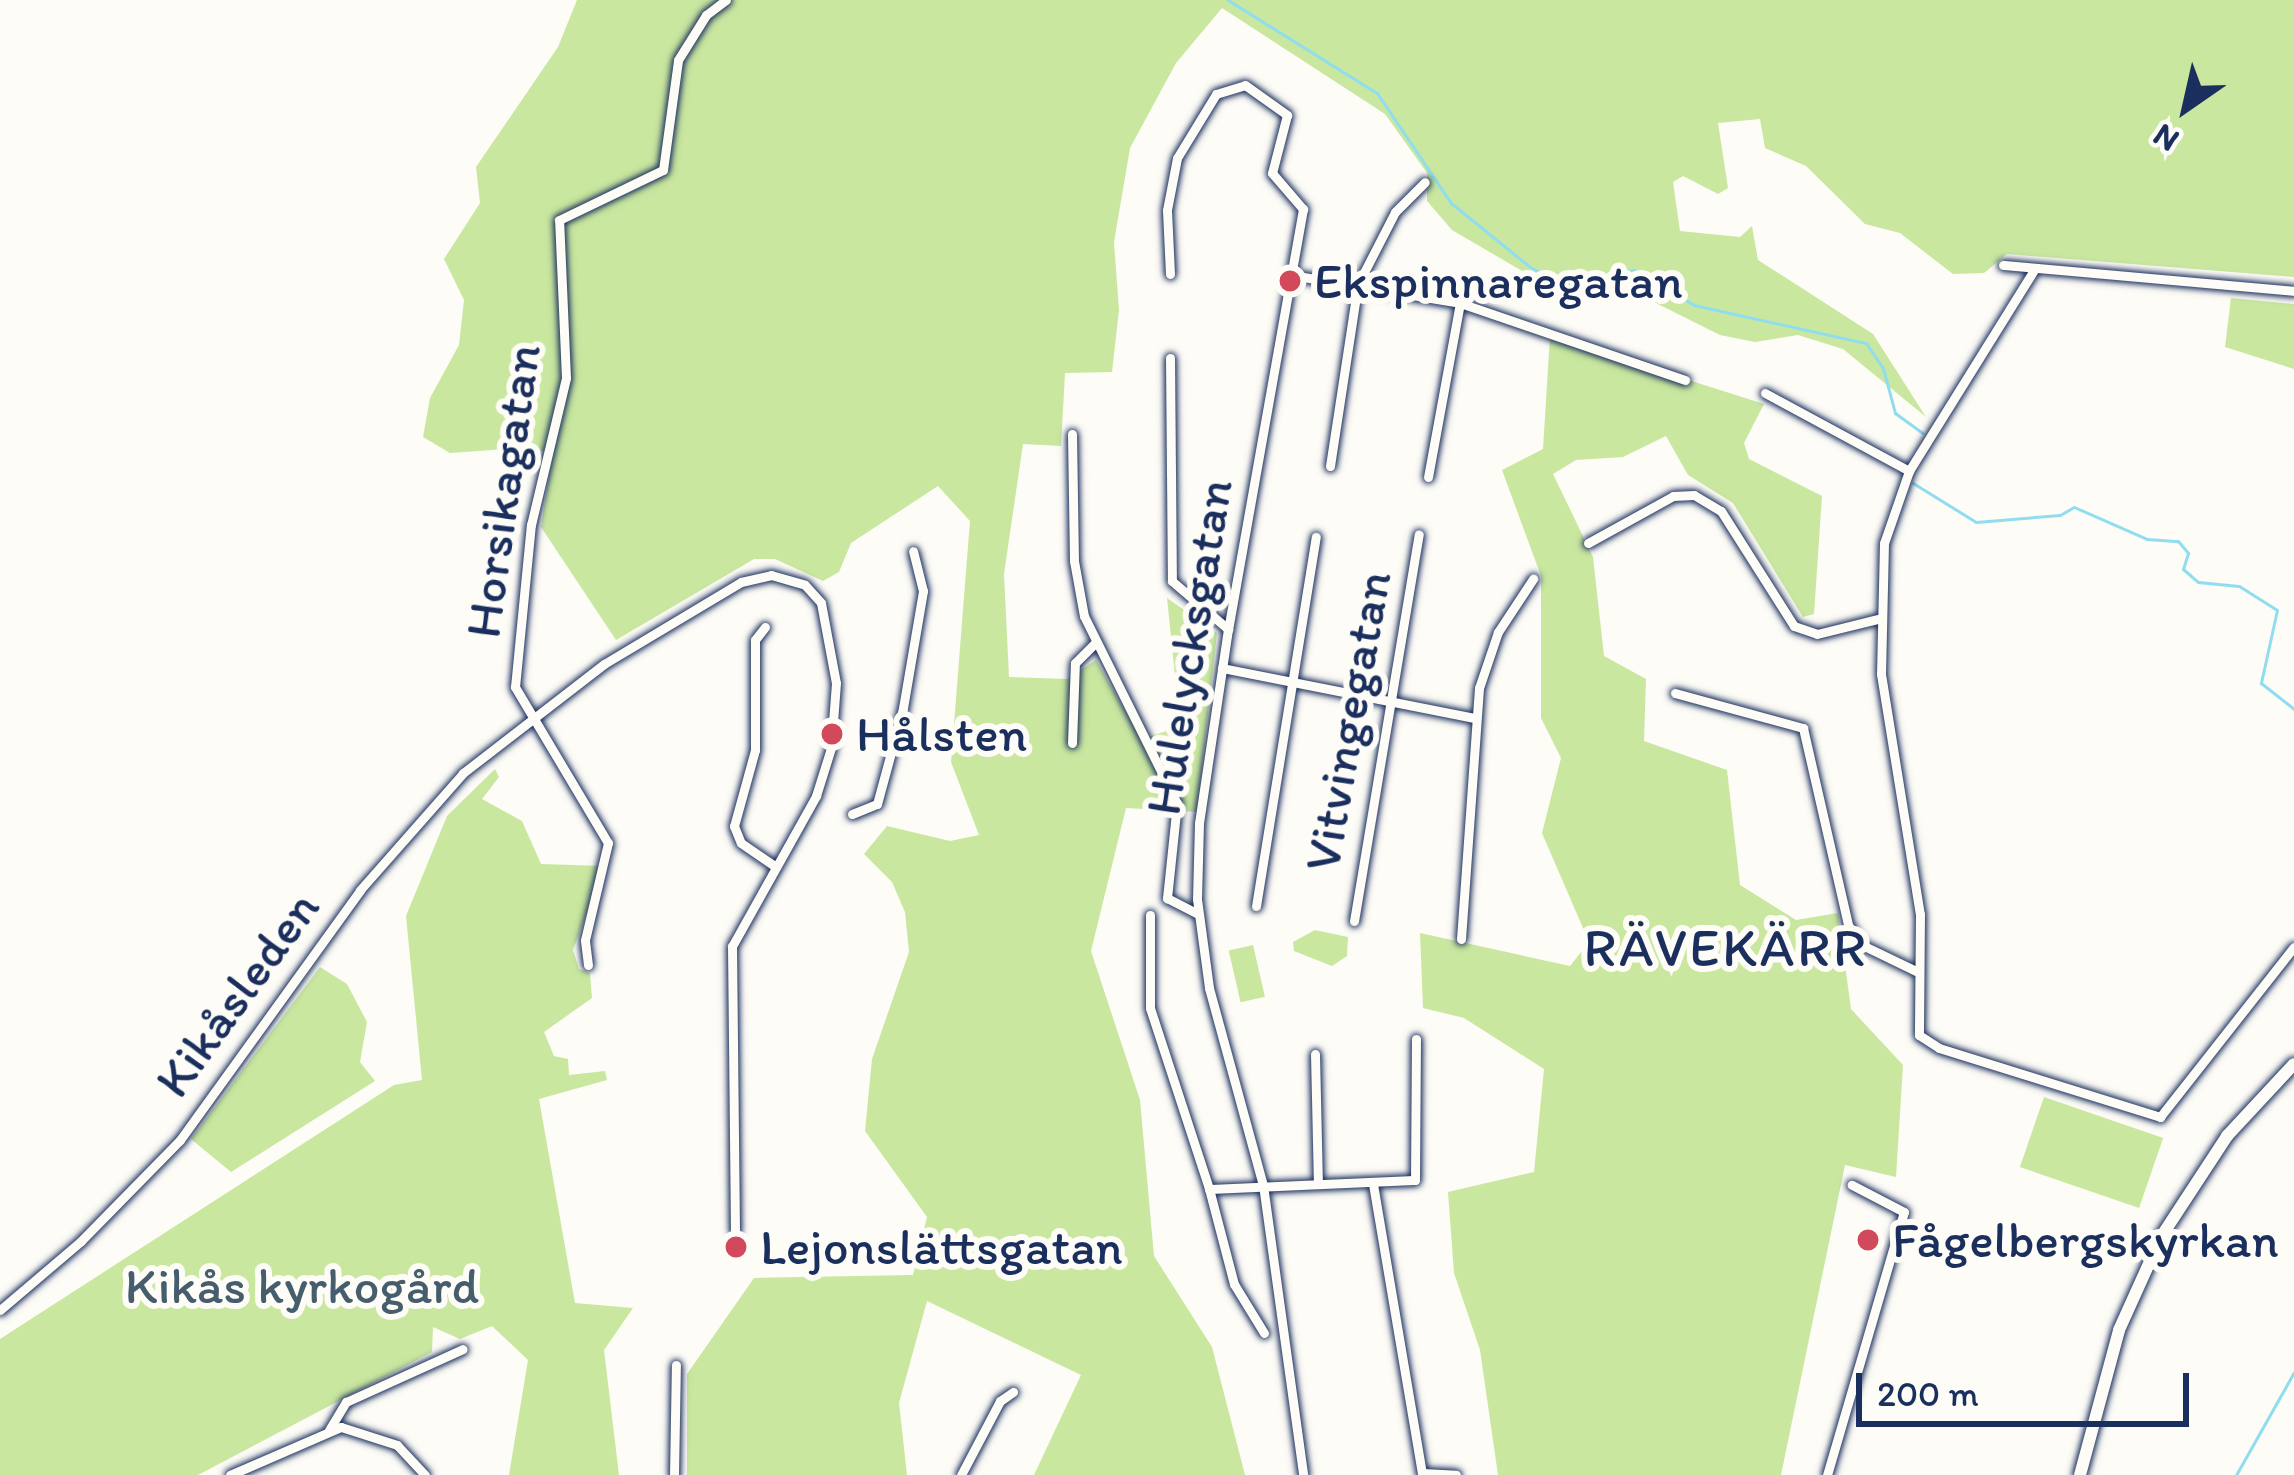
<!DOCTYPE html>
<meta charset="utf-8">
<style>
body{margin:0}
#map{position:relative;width:2294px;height:1475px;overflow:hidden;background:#fdfcf7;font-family:Itim,sans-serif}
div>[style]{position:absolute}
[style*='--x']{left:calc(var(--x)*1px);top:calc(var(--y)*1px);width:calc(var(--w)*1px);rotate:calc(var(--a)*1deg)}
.green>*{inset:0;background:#c9e79f;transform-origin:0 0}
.stream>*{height:3px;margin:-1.5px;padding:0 1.5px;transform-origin:1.5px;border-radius:1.5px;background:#90ddf0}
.roads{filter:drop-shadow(0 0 3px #1b2f5e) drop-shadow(0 0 3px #1b2f5e)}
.street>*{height:9px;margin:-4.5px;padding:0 4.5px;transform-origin:4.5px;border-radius:4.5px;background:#fdfcf7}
.secondary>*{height:12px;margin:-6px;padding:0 6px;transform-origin:6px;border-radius:6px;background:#fdfcf7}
.dots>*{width:33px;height:33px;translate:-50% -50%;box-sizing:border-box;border:6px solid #fdfcf7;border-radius:50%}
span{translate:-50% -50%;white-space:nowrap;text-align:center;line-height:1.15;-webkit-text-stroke:12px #fdfcf7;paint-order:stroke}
.poi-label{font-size:51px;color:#1b2f5e}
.left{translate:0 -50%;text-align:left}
.street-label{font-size:51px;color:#1b2f5e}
.park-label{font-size:51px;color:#465d6e}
.neighbourhood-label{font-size:54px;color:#1b2f5e;letter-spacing:3px}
.north{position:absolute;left:2126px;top:48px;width:120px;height:120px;-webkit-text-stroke:9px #fdfcf7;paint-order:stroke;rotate:214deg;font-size:33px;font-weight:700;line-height:48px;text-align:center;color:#1b2f5e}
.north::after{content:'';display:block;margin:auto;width:42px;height:54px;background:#1b2f5e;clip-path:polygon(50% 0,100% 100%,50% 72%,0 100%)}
.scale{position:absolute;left:1856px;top:1373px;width:333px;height:54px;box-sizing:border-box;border:6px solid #1b2f5e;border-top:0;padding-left:15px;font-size:36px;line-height:42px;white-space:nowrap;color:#1b2f5e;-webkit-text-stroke:9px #fdfcf7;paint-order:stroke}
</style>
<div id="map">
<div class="green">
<div style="clip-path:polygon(577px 0,2294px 0,2294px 277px,2007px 254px,1984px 273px,1953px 274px,1900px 233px,1865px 224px,1806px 166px,1765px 148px,1760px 119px,1718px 123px,1728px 188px,1718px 194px,1683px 176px,1673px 182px,1680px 231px,1740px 237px,1752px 226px,1758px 260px,1873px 334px,1926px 417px,1843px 349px,1798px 335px,1755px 342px,1720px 335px,1636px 293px,1569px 289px,1529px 275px,1452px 230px,1427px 201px,1427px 173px,1385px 114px,1222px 8px,1176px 63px,1130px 148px,1114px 242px,1119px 310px,1112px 372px,1065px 373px,1061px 446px,1023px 444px,1004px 574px,1009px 677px,1067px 679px,1096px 660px,1141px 739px,1167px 731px,1179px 714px,1167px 598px,1217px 633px,1197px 812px,1126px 808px,1091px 951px,1140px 1100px,1154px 1256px,1212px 1347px,1245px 1475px,1034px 1475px,1081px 1375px,927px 1301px,899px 1403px,907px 1475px,687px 1475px,687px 1374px,754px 1278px,913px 1275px,927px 1217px,865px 1131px,872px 1059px,909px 952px,905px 912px,892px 882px,864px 854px,887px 826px,950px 841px,979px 835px,951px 762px,970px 521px,938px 486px,851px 543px,839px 572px,823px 581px,775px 559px,754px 559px,616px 640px,541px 527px,552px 457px,535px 447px,450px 453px,423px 437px,430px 398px,459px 345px,464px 300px,444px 259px,480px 203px,476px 167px,558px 47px)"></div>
<div style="clip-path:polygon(2231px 298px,2294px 304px,2294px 369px,2225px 347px)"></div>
<div style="clip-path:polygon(1550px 336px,1764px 404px,1744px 443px,1749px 459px,1822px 496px,1814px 614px,1803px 617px,1733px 503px,1688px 475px,1666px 436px,1623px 457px,1576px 460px,1553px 474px,1593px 557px,1604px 656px,1646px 679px,1644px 741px,1727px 770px,1740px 885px,1796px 920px,1838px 913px,1851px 1009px,1903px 1065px,1896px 1177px,1845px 1165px,1781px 1475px,1498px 1475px,1480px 1350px,1454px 1273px,1448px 1192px,1534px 1172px,1544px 1069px,1464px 1018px,1423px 1008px,1420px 933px,1570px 966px,1589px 942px,1542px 833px,1561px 758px,1541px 718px,1541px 576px,1502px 470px,1543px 449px)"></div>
<div style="clip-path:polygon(495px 769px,499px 777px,482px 799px,522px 821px,541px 864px,604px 866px,573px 950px,579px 969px,590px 973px,592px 998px,544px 1032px,554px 1056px,568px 1059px,569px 1075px,605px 1071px,607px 1080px,539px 1099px,575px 1303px,633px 1308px,604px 1350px,619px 1475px,509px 1475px,528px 1360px,492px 1326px,460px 1339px,433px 1327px,432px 1352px,198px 1475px,0 1475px,0 1339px,394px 1085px,422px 1080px,406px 916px,447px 816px)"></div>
<div style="clip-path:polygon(1315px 930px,1348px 937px,1347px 956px,1332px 966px,1294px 951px,1293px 942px)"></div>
<div style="left:1253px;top:945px;width:53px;height:25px;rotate:77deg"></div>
<div style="clip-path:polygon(320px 967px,347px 984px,367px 1022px,360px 1062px,375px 1081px,231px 1172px,191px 1139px)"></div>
<div style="left:2044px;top:1097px;width:126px;height:74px;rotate:19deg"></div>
</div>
<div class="stream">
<div style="--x:1228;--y:0;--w:176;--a:32"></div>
<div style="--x:1377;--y:93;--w:133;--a:56.1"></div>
<div style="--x:1451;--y:203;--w:102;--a:39"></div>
<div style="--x:1530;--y:267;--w:31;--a:29"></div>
<div style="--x:1557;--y:282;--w:78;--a:-8.9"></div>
<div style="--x:1634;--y:270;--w:69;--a:30.3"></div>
<div style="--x:1694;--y:305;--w:176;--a:12.5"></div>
<div style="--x:1866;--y:343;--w:30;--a:56"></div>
<div style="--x:1883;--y:368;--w:47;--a:75.1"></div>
<div style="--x:1895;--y:413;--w:34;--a:36"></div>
<div style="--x:1913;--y:483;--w:74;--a:31.8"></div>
<div style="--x:1976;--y:522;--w:84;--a:-4.8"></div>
<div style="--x:2060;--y:515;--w:16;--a:-30"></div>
<div style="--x:2074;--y:507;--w:80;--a:23.7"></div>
<div style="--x:2147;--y:539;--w:31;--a:4"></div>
<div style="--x:2178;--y:541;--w:16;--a:50"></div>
<div style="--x:2188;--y:553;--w:17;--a:107"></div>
<div style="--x:2183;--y:569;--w:20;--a:41"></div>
<div style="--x:2198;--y:582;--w:41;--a:5.6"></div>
<div style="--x:2239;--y:586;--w:45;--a:32.3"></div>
<div style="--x:2277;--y:610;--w:75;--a:102.4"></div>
<div style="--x:2261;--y:683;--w:42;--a:38.2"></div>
<div style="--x:2236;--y:1475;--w:118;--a:-60.6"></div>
</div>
<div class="roads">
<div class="street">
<div style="--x:2003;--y:265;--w:292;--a:5.1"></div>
<div style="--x:2034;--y:270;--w:237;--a:121.9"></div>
<div style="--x:1909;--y:471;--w:76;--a:109.1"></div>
<div style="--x:1884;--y:543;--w:131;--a:91.3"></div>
<div style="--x:1881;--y:674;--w:243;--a:80.8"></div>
<div style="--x:1920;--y:914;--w:121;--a:90.5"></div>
<div style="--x:1919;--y:1035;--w:24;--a:33"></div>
<div style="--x:1939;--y:1048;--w:232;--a:17.3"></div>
<div style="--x:2160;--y:1117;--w:216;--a:-51.8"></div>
<div style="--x:1170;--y:274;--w:64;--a:-92.7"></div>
<div style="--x:1167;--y:210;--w:53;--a:-79.1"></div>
<div style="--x:1177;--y:158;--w:75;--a:-58.6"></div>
<div style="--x:1216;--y:94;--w:30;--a:-17"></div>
<div style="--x:1245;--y:85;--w:52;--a:35.5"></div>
<div style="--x:1287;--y:115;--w:60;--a:104.5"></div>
<div style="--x:1272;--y:173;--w:48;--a:49.3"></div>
<div style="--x:1303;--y:209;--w:427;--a:100.1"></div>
<div style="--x:1228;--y:629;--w:196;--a:98.5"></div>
<div style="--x:1199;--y:823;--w:76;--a:91.5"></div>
<div style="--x:1197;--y:899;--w:90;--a:82.3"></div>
<div style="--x:1209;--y:988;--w:204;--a:74.7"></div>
<div style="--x:1263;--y:1185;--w:293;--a:82.1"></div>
<div style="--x:1291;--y:275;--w:171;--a:9.4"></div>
<div style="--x:1460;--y:303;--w:238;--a:18.9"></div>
<div style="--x:1170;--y:358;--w:223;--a:89.5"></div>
<div style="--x:1172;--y:581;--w:74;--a:40.6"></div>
<div style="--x:1765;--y:393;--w:164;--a:28.4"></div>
<div style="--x:1072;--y:434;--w:127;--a:89.1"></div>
<div style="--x:1074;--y:561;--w:56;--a:79.7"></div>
<div style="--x:1084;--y:616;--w:209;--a:63.6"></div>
<div style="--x:1177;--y:803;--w:96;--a:96"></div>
<div style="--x:1167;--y:898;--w:35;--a:27"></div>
<div style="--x:1330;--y:466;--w:184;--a:-81.3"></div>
<div style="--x:1358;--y:284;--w:81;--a:-62.8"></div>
<div style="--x:1395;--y:212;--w:42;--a:-45"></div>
<div style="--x:1428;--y:477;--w:177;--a:-79.6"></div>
<div style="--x:1588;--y:543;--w:97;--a:-28.9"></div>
<div style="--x:1673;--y:496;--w:21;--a:-3"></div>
<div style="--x:1694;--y:495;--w:31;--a:31"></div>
<div style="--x:1721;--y:511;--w:136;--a:57.6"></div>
<div style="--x:1794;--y:626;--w:24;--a:19"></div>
<div style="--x:1817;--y:634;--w:63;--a:-13.8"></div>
<div style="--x:765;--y:627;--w:16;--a:128"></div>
<div style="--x:755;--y:640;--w:110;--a:90"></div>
<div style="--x:755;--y:750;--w:79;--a:105.4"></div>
<div style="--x:734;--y:826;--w:18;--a:68"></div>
<div style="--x:741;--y:843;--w:42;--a:34.4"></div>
<div style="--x:1222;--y:668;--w:258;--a:11.2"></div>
<div style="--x:1675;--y:693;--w:133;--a:15.3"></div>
<div style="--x:1803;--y:728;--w:202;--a:77.1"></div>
<div style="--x:1848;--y:925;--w:24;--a:55"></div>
<div style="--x:1862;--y:945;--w:62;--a:25.7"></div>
<div style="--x:1072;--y:743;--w:80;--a:-87.9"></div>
<div style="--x:1075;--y:663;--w:28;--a:-45"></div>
<div style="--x:852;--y:814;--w:27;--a:-22"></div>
<div style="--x:877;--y:804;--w:99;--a:-74.8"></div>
<div style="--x:903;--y:708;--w:119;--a:-80.3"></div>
<div style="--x:923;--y:591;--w:41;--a:-104"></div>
<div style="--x:1256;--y:906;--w:374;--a:-80.8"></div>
<div style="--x:1150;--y:915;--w:93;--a:90"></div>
<div style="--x:1150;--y:1008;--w:190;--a:71.9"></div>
<div style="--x:1354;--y:921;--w:392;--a:-80.5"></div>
<div style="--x:1461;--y:939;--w:252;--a:-85.9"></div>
<div style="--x:1479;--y:688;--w:59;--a:-71.3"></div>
<div style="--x:1498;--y:632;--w:64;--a:-56.6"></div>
<div style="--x:588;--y:965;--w:25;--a:-97"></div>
<div style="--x:585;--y:940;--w:100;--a:-76.7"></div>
<div style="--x:608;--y:843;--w:182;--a:-120.8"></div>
<div style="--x:515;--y:687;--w:163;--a:-84.4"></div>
<div style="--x:531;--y:525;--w:151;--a:-76.6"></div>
<div style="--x:566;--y:378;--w:158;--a:-92.5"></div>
<div style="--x:559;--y:220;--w:115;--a:-25.7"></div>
<div style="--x:663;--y:170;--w:111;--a:-82.2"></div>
<div style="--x:678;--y:60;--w:53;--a:-58.1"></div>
<div style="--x:706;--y:15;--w:25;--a:-37"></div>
<div style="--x:1315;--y:1054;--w:129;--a:88.7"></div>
<div style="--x:1373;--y:1184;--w:295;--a:80.4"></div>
<div style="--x:0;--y:1310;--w:106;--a:-40.4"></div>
<div style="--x:81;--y:1241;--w:141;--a:-45.6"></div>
<div style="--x:180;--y:1140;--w:308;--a:-54.2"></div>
<div style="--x:360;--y:890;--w:156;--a:-48.6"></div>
<div style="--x:463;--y:773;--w:178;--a:-37.7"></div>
<div style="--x:604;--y:664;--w:160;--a:-30.9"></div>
<div style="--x:741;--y:582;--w:31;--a:-13"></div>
<div style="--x:771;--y:575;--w:35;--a:16"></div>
<div style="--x:805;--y:585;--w:24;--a:48"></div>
<div style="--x:821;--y:603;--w:81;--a:79.4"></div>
<div style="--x:836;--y:683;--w:65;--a:94.4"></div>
<div style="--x:831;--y:748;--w:50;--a:107.4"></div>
<div style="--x:816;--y:796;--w:172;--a:119.2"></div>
<div style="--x:732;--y:946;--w:285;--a:89.4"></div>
<div style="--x:1264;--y:1333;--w:57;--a:-121.5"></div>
<div style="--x:1234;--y:1284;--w:98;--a:-104.7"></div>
<div style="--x:1209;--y:1189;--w:206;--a:-2.5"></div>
<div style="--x:1415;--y:1180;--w:141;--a:-89.6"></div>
<div style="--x:329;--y:1430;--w:33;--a:-59"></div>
<div style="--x:346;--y:1402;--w:128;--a:-24.4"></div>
<div style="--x:1422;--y:1473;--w:34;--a:3"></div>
<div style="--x:230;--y:1475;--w:121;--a:-23.4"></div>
<div style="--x:341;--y:1427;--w:59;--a:17.8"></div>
<div style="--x:397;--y:1445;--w:41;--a:47"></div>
<div style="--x:674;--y:1475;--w:110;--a:-89"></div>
<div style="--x:961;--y:1475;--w:84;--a:-62.2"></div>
<div style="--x:1000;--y:1401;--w:16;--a:-35"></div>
<div style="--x:1827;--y:1475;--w:274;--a:-73.7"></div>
<div style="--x:1904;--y:1212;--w:59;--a:-152.6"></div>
</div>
<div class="secondary">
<div style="--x:2080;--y:1475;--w:150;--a:-74.9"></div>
<div style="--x:2119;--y:1330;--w:102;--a:-65.7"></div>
<div style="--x:2161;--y:1237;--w:121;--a:-56.8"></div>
<div style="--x:2227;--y:1136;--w:98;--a:-47.1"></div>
</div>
</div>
<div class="dots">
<div style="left:1290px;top:281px;background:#d1495b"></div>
<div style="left:832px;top:734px;background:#d1495b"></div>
<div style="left:1868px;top:1240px;background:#d1495b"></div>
<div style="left:736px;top:1247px;background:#d1495b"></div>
</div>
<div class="poi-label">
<span class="left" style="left:1314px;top:281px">Ekspinnaregatan</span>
<span class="left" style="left:856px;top:734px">Hålsten</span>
<span class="left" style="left:1892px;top:1240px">Fågelbergskyrkan</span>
<span class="left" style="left:760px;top:1247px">Lejonslättsgatan</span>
</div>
<div class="street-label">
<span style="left:503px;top:491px;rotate:-82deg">Horsikagatan</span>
<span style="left:1189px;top:647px;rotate:-81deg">Hulelycksgatan</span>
<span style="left:1348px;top:721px;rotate:-80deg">Vitvingegatan</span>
<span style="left:237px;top:994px;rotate:-54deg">Kikåsleden</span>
</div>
<div class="park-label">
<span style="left:302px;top:1286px">Kikås kyrkogård</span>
</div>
<div class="neighbourhood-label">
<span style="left:1726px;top:948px">RÄVEKÄRR</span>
</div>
<div class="north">N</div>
<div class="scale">200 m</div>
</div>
